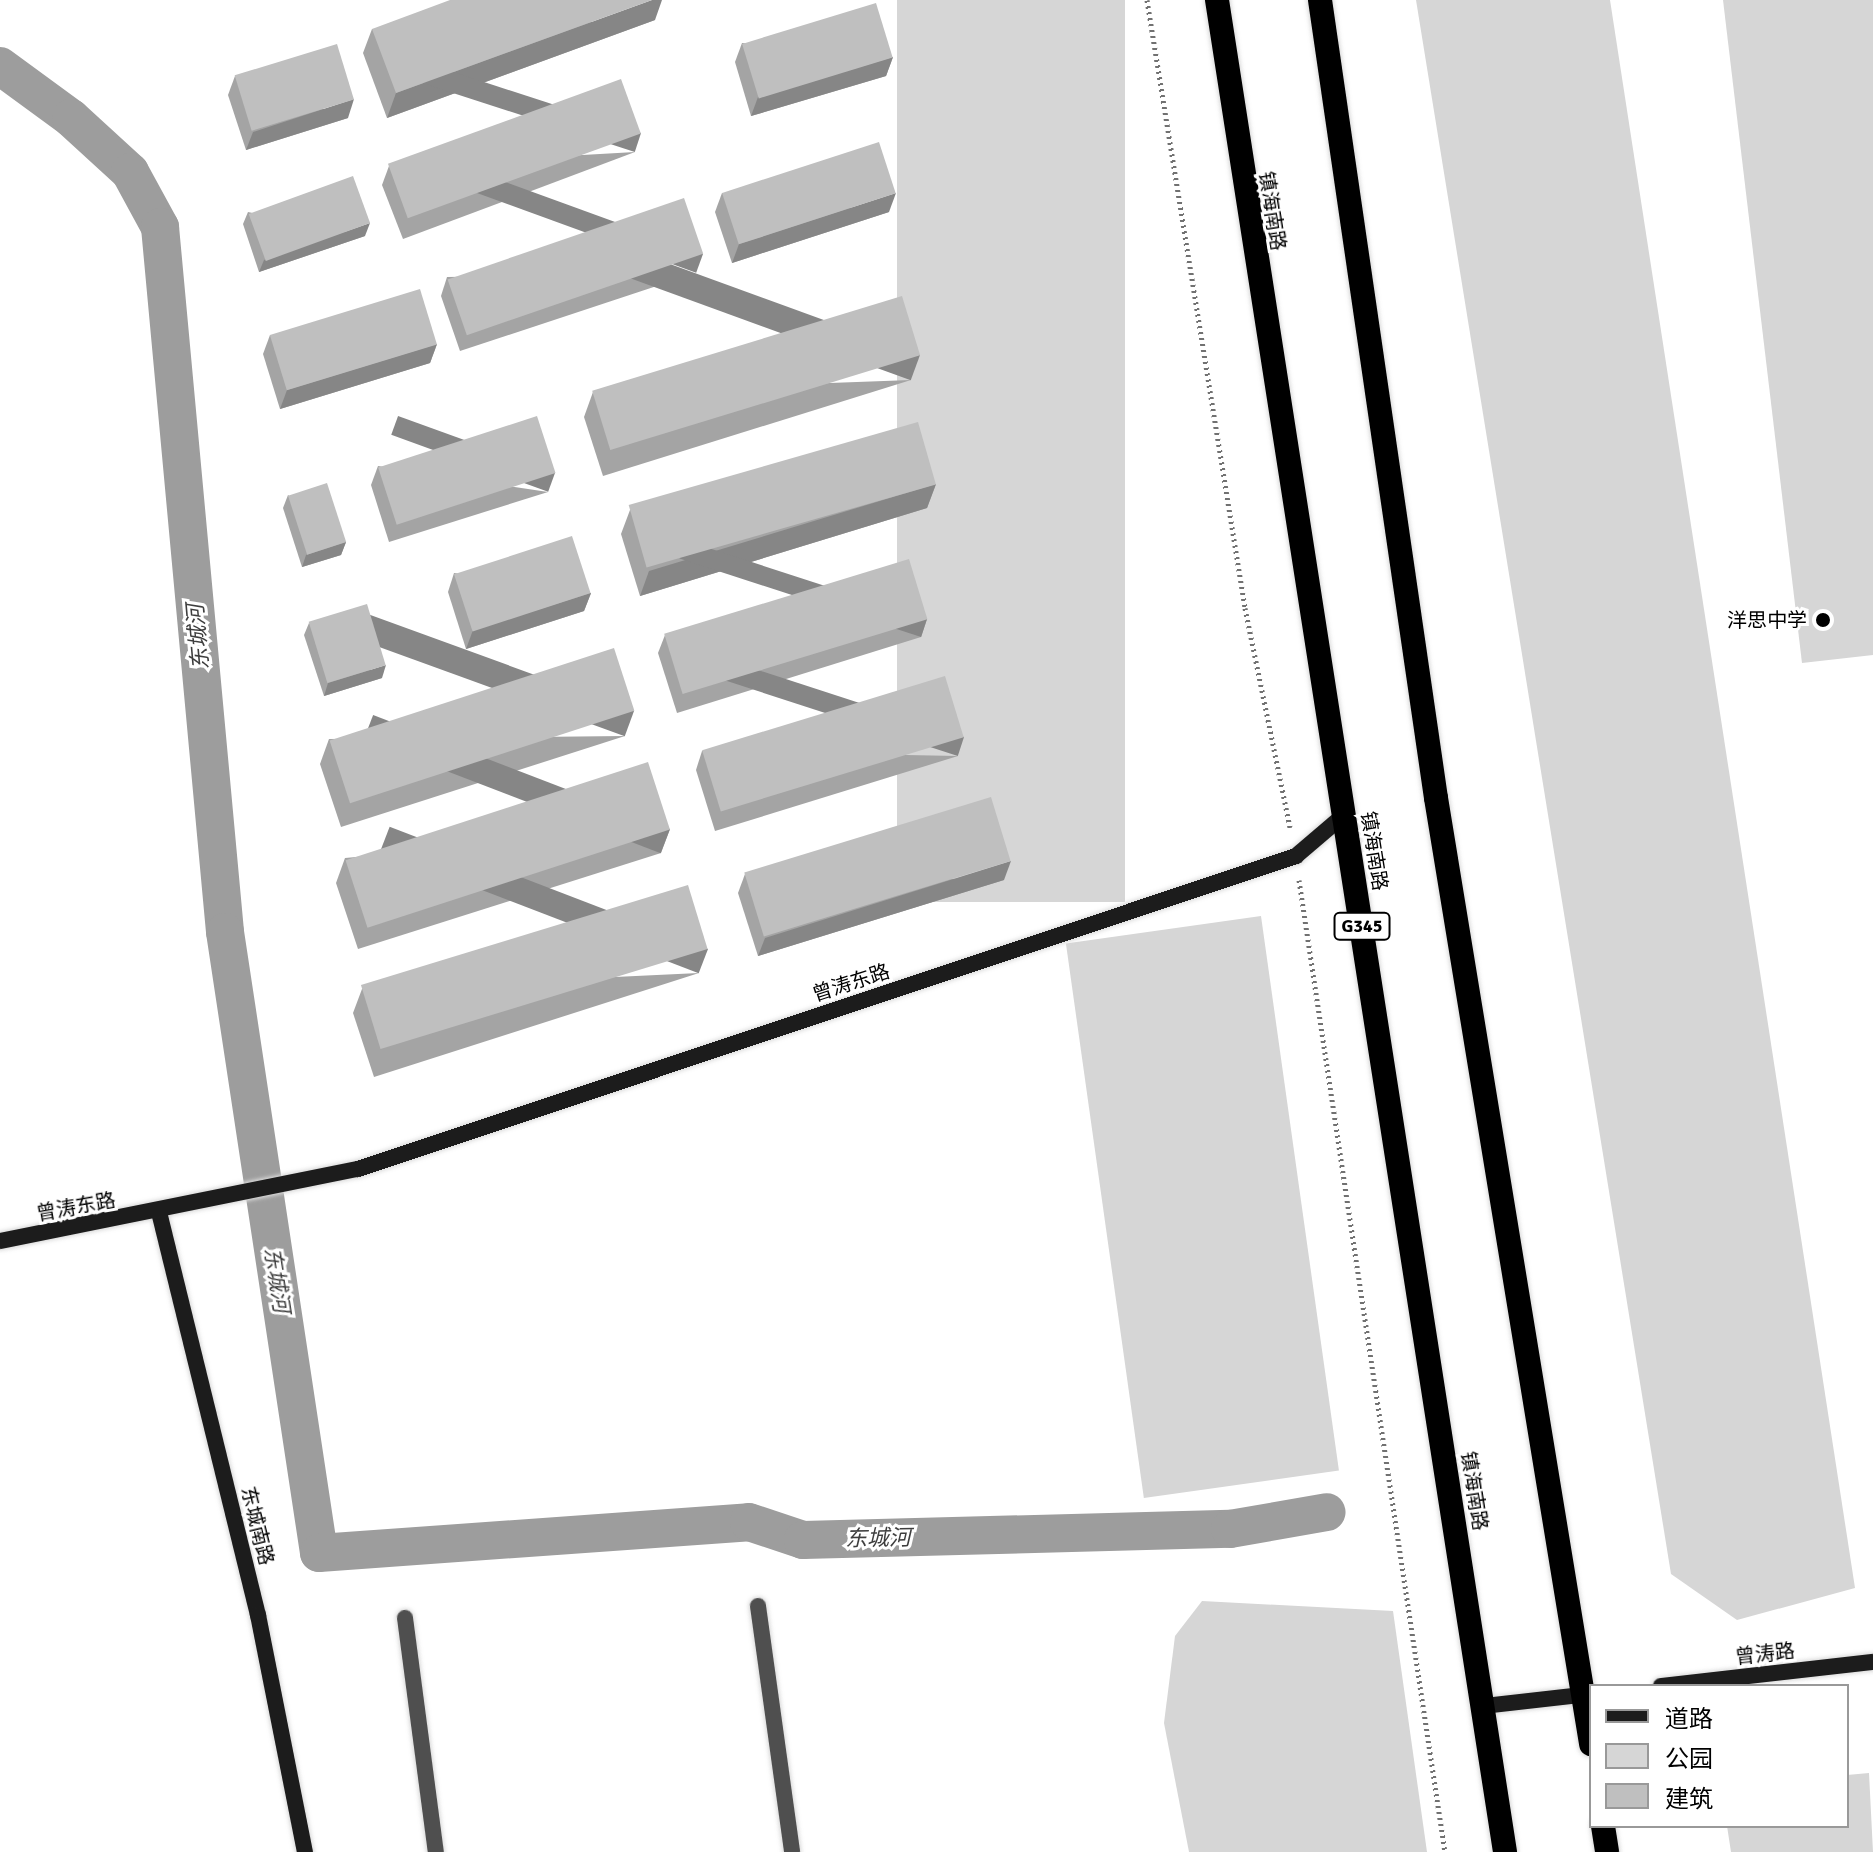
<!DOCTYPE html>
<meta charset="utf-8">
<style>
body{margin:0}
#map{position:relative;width:1873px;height:1852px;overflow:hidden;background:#fff;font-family:Signika,"Noto Sans SC",sans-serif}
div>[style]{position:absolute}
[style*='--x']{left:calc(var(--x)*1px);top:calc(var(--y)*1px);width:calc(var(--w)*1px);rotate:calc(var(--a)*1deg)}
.green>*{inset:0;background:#d6d6d6;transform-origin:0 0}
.canal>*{height:38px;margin:-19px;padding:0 19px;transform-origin:19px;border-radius:19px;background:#9d9d9d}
.path>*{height:5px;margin-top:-2.5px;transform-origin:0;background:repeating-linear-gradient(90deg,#717171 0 2px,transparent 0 6px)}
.roads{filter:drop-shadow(0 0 2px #dbdbdb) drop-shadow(0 0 2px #dbdbdb)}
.street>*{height:16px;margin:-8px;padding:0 8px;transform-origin:8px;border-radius:8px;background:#4f4f4f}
.secondary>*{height:16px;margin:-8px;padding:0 8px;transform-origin:8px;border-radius:8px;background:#1c1c1c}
.highway>*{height:24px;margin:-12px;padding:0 12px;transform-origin:12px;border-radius:12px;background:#000}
.wall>*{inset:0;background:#a4a4a4}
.shaded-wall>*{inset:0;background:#868686;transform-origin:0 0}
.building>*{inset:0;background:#bfbfbf;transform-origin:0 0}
.dots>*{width:22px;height:22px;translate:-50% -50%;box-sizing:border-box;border:4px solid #fff;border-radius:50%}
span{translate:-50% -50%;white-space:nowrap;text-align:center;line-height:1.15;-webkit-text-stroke:6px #fff;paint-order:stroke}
.shield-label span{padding:2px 6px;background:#fff;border:2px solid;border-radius:6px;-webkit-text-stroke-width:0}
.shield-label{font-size:18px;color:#000;font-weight:700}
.street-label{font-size:20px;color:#000}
.poi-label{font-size:20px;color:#000}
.right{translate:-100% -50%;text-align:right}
.water-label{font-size:22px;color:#3e3e3e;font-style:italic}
.legend{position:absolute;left:1589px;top:1684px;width:260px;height:144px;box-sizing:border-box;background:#fff;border:2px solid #999;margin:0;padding:10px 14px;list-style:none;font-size:24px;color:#000}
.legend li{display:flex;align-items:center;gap:16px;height:40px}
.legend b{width:40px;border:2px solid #999}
</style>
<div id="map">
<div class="green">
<div style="left:897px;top:0;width:228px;height:902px"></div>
<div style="clip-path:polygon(1416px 0,1610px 0,1855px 1588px,1737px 1620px,1671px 1574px)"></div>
<div style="clip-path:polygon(1723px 0,1873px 0,1873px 655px,1802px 663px)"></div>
<div style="left:1261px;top:916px;width:560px;height:197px;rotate:82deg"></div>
<div style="clip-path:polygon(1202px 1601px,1393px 1611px,1427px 1852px,1189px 1852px,1164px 1723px,1175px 1636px)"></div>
<div style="clip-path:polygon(1869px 1773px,1873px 1852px,1731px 1852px,1727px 1826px,1847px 1826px,1847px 1775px)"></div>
</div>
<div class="canal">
<div style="--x:0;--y:66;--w:88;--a:36.2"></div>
<div style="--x:71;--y:118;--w:80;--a:42.5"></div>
<div style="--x:130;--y:172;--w:63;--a:61.4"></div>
<div style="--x:160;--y:227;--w:708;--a:84.73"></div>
<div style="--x:225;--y:932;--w:628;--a:81.39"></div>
<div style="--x:319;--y:1553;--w:431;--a:-4.1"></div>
<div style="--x:749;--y:1522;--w:57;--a:18.4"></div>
<div style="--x:803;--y:1540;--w:427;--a:-1.5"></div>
<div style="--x:1230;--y:1529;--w:98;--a:-9.9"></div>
</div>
<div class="path">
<div style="--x:1147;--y:0;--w:616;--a:80.84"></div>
<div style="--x:1245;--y:608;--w:224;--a:78.4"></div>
<div style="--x:1299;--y:880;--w:983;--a:81.46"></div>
</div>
<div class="roads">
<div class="street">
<div style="--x:758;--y:1606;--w:248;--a:82.1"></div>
<div style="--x:405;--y:1618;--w:236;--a:82.5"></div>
</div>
<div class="secondary">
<div style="--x:159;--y:1212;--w:415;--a:76.2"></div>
<div style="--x:258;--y:1615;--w:242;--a:78.8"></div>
<div style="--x:0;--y:1241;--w:365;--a:-11.4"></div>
<div style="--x:358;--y:1169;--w:989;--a:-18.45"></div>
<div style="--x:1296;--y:856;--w:63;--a:-40.5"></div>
<div style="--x:1661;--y:1686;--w:213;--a:-6.5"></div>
<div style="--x:1484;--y:1706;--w:106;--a:-6.5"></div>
</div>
<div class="highway">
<div style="--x:1217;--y:0;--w:1874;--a:81.16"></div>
<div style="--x:1320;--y:0;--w:806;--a:81.73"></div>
<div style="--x:1436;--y:798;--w:959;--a:80.69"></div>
<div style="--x:1603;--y:1826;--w:26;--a:81"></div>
</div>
</div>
<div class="wall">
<div style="clip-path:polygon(655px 20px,387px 118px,363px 53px,372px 29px)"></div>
<div style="clip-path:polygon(742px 43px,893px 57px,886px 76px,751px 116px,735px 62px)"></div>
<div style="clip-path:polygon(235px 76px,348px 118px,246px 150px,228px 95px)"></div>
<div style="clip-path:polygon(635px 152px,403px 239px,382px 185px,389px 166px)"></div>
<div style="clip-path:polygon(722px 193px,889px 212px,732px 263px,715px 212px)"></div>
<div style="clip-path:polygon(248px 212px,365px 236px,259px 272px,243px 224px)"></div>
<div style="clip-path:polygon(696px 273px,460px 351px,441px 296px,447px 277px)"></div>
<div style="clip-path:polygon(270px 335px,437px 344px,430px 363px,280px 409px,263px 354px)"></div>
<div style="clip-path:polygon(911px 380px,603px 476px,584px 417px,593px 392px)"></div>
<div style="clip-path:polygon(378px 466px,548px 492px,389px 542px,371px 485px)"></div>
<div style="clip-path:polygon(936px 484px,927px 508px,640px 596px,621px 534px,630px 510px)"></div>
<div style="clip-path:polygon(288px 495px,346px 542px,341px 555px,302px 567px,283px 508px)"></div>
<div style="clip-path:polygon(454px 573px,591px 593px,584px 611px,466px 649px,448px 592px)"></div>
<div style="clip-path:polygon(927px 619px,921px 637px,677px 713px,658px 653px,665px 635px)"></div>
<div style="clip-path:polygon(309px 623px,382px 678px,324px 696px,304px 635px)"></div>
<div style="clip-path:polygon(625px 736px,341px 827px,320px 764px,329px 739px)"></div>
<div style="clip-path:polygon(702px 751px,958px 756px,715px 831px,696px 770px)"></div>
<div style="clip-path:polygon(670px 829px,661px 853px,358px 949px,336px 883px,345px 858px)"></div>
<div style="clip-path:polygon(745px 874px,1004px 880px,758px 956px,738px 893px)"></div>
<div style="clip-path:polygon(699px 973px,374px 1077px,353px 1013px,362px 989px)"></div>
</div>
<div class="shaded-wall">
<div style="clip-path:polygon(652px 0,662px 0,655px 20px,387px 118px,396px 93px)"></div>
<div style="clip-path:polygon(893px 57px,886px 76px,751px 116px,758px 97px)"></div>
<div style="clip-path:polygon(354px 99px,348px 118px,246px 150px,253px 132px)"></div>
<div style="left:641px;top:133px;width:20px;height:248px;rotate:108deg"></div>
<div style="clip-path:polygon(896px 193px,889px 212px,732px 263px,739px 244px)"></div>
<div style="clip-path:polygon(370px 223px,365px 236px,259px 272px,264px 260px)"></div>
<div style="left:703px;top:254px;width:20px;height:250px;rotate:110deg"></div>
<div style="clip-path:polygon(437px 344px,430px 363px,280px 409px,287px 390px)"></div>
<div style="left:920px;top:355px;width:27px;height:324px;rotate:110deg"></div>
<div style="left:555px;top:473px;width:20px;height:167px;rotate:110deg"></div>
<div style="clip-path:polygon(936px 484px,927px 508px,640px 596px,649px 571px)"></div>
<div style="clip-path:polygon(346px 542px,341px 555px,302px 567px,306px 555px)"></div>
<div style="clip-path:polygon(591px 593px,584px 611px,466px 649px,473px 630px)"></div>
<div style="left:927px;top:619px;width:19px;height:254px;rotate:108deg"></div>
<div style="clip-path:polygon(386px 665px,382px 678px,324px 696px,328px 683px)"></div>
<div style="left:634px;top:711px;width:27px;height:298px;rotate:110deg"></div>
<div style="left:964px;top:737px;width:20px;height:254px;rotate:108deg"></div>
<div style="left:670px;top:829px;width:26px;height:318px;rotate:111deg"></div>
<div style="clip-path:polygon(1011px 861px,1004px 880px,758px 956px,765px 938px)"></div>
<div style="left:708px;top:949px;width:26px;height:341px;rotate:111deg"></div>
</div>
<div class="building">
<div style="clip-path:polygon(450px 0,652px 0,396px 93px,372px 29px)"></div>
<div style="left:876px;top:3px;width:57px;height:140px;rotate:73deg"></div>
<div style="left:337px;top:44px;width:58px;height:107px;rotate:73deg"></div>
<div style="left:621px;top:79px;width:58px;height:248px;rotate:70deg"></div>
<div style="left:879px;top:142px;width:54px;height:165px;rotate:72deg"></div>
<div style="left:353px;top:176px;width:50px;height:111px;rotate:70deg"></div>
<div style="left:684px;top:198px;width:59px;height:250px;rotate:71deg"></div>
<div style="left:420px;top:289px;width:58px;height:157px;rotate:73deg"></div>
<div style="left:902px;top:296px;width:62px;height:324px;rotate:73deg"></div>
<div style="left:537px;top:416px;width:60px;height:167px;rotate:72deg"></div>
<div style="left:918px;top:422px;width:65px;height:301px;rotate:74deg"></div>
<div style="left:327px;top:483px;width:62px;height:41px;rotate:72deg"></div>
<div style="left:572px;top:536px;width:60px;height:124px;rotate:72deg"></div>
<div style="left:909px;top:559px;width:63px;height:256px;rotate:73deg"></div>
<div style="left:367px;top:604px;width:64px;height:61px;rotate:73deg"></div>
<div style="left:614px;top:648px;width:66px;height:299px;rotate:72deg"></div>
<div style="left:945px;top:676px;width:64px;height:254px;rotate:73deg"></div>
<div style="left:648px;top:762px;width:71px;height:318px;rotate:72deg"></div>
<div style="left:991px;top:797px;width:67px;height:258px;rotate:73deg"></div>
<div style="left:688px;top:885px;width:67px;height:342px;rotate:73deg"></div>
</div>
<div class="dots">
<div style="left:1823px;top:620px;background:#000"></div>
</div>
<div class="shield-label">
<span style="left:1362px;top:926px">G345</span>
</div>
<div class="street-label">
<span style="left:1272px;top:211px;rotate:81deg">镇海南路</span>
<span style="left:1374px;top:851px;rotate:81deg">镇海南路</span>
<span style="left:851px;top:983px;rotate:-18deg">曾涛东路</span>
<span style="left:76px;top:1207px;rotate:-10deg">曾涛东路</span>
<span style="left:1474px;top:1491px;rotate:81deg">镇海南路</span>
<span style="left:257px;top:1526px;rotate:76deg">东城南路</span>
<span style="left:1765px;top:1654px;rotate:-6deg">曾涛路</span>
</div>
<div class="poi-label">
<span class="right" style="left:1807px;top:620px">洋思中学</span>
</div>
<div class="water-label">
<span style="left:198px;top:637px;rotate:-95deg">东城河</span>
<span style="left:277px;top:1280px;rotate:81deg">东城河</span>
<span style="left:878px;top:1538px;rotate:-1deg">东城河</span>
</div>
<ul class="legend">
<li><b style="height:10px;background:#1c1c1c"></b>道路</li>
<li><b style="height:22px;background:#d6d6d6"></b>公园</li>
<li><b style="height:22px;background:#bfbfbf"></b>建筑</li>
</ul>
</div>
